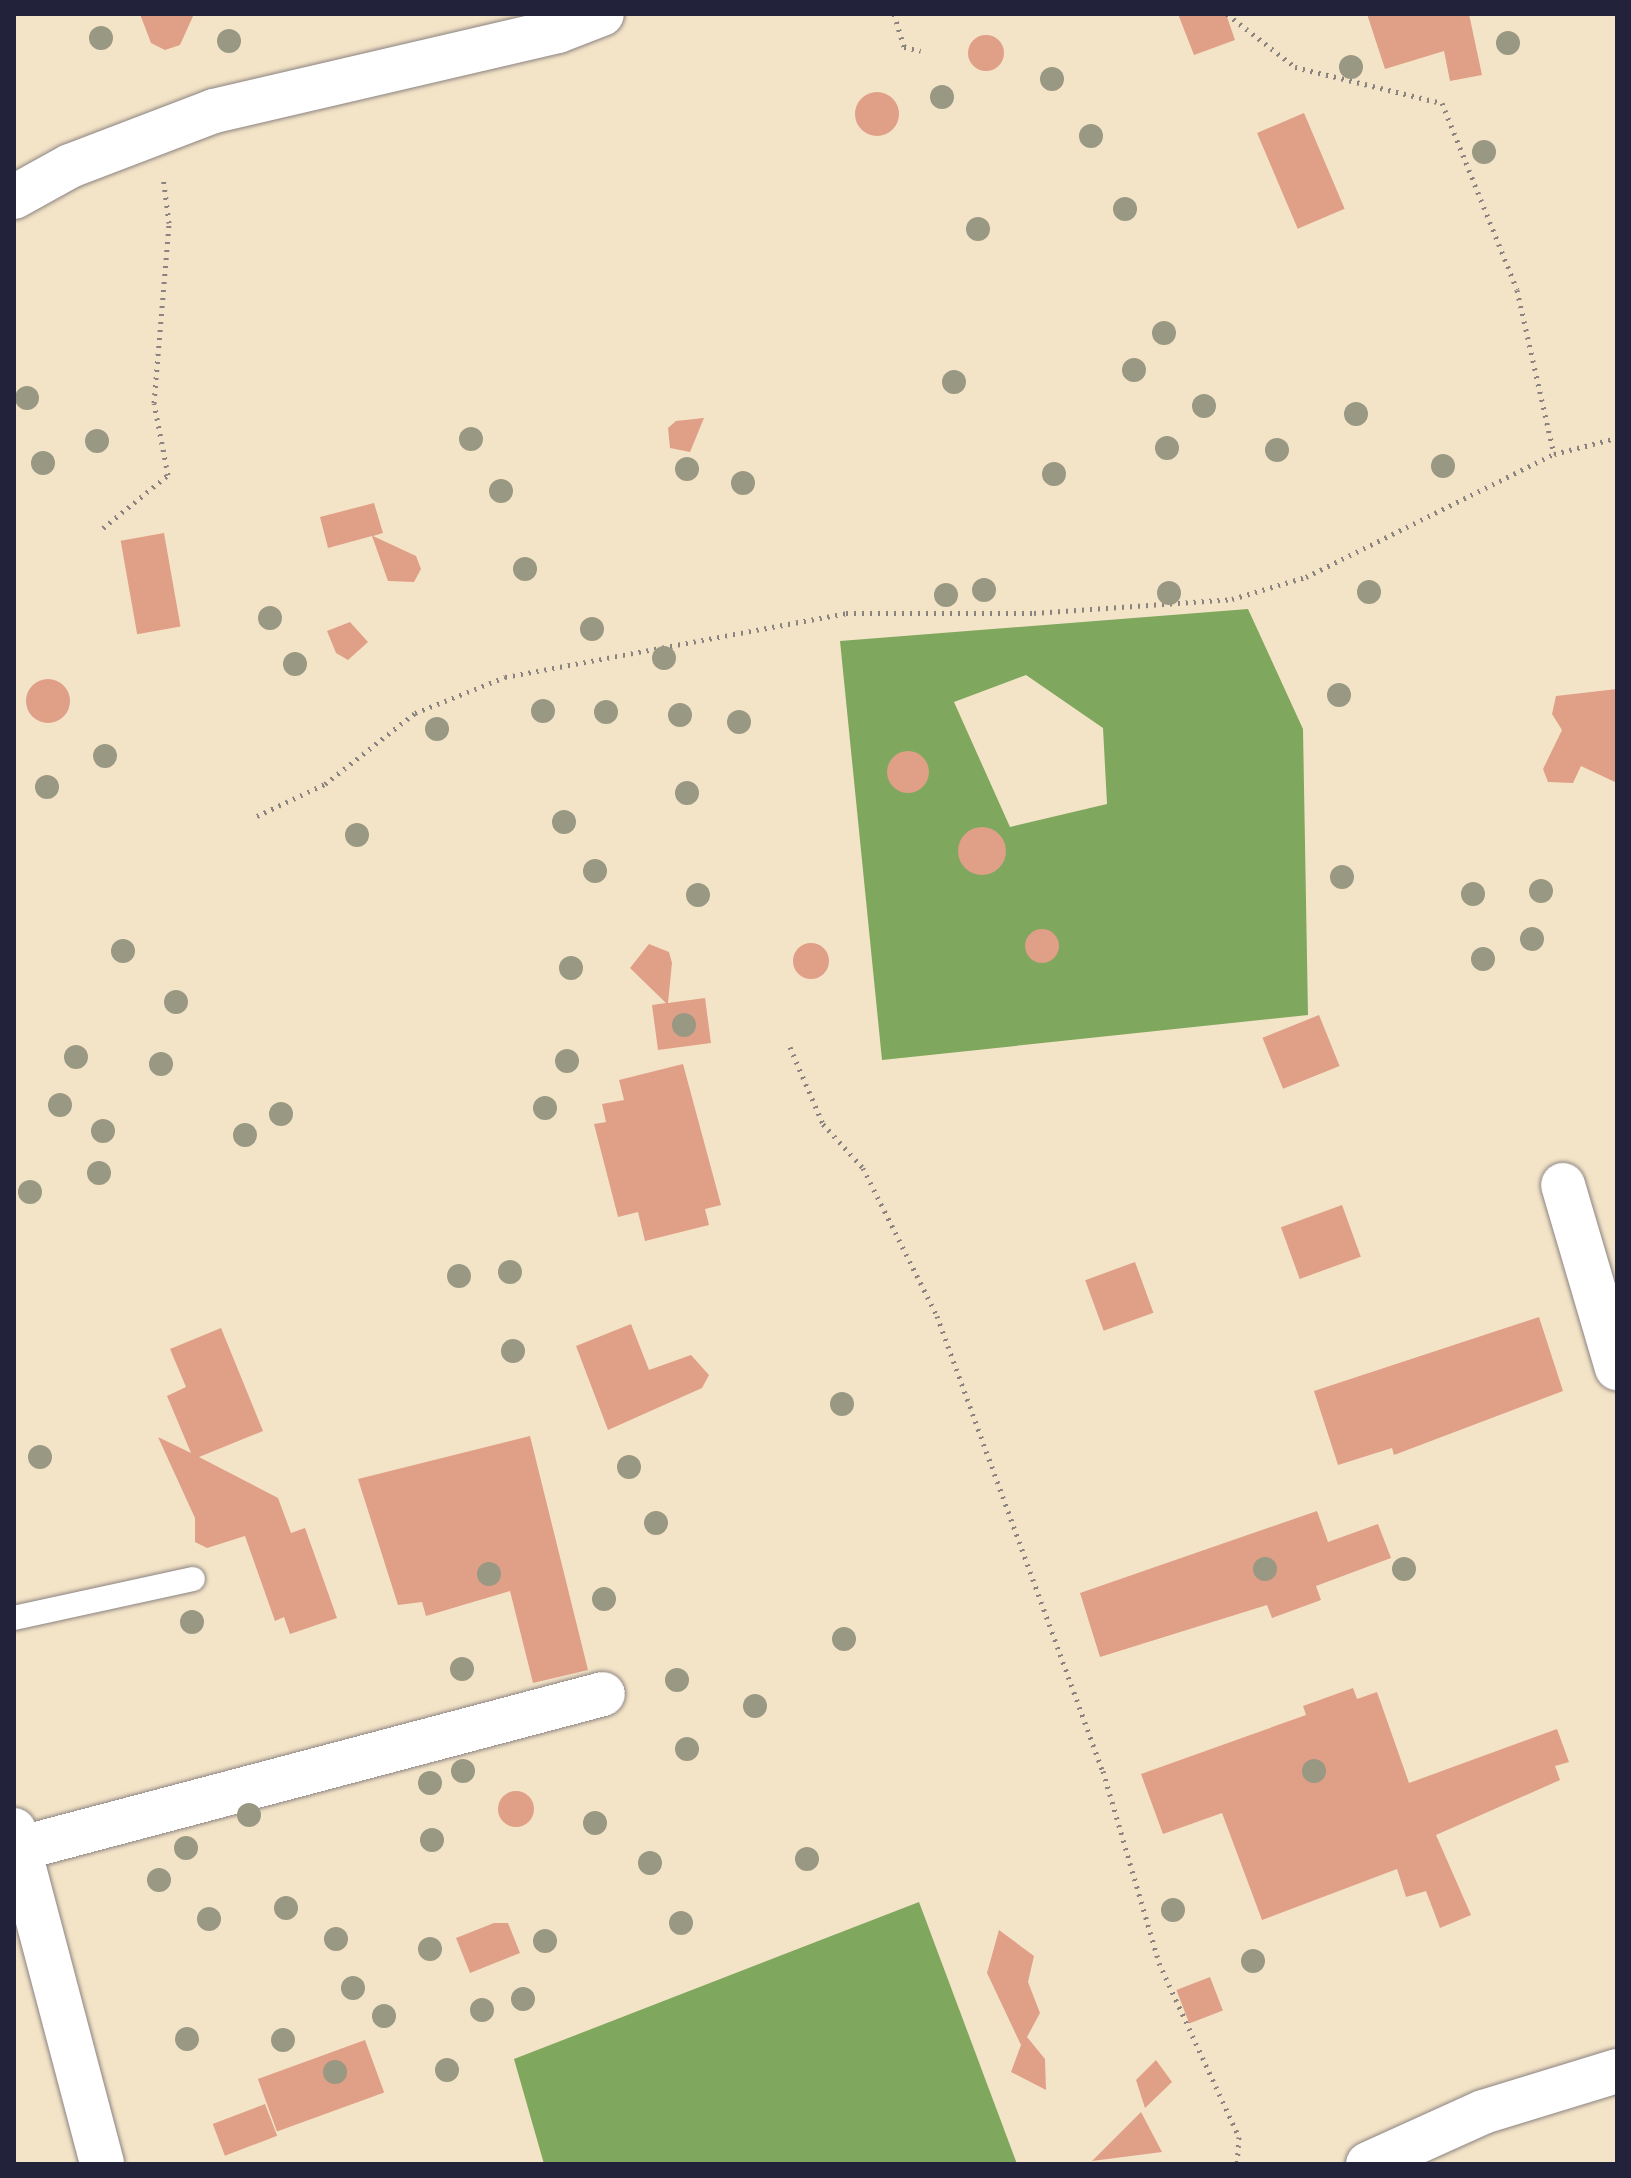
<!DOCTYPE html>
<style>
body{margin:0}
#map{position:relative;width:1631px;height:2178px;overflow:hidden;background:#f4e4c7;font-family:"Sorts Mill Goudy",serif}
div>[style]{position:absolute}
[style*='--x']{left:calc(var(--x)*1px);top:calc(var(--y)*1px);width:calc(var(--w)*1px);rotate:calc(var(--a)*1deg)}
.forest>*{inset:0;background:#7fa75e}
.building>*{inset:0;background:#e09f87;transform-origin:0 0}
.round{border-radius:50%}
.path>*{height:5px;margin-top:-2.5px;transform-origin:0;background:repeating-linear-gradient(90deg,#8b8381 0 2px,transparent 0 8px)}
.roads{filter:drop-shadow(0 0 2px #8b8381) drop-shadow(0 0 2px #8b8381)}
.service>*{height:24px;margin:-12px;padding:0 12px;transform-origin:12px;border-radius:12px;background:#fff}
.minor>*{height:44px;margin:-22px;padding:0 22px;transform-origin:22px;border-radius:22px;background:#fff}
.trees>*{width:24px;height:24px;margin:-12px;border-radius:50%;background:#999883}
span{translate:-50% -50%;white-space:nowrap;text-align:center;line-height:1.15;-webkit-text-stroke:8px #fcf5e5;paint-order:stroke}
.frame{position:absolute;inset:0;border:16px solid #22223b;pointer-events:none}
</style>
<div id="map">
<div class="forest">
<div style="clip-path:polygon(evenodd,1248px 609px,1303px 729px,1308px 1015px,882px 1060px,840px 641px,1248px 609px,1026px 675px,1103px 728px,1107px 804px,1010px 827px,954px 702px,1026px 675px)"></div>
<div style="clip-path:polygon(919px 1902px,1017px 2164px,544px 2164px,514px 2059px)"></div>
</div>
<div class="building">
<div style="clip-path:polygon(140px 14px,194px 14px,180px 45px,165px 50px,151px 43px)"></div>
<div style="clip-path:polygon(1178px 14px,1226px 14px,1235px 40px,1194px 55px)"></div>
<div style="clip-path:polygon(1367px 14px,1469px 14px,1482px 75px,1450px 81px,1444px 51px,1385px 69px)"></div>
<div class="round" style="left:968px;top:35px;width:36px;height:36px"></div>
<div class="round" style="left:855px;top:92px;width:44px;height:44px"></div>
<div style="left:1304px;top:113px;width:104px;height:51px;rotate:67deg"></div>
<div style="clip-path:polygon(704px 418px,690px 452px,670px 448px,668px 428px,676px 421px)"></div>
<div style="clip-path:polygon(374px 503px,383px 533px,373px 536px,416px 556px,421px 569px,414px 582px,388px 581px,372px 536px,328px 548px,320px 517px)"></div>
<div style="left:164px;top:533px;width:95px;height:44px;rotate:80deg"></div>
<div style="clip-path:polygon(350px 622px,368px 642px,348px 660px,336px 653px,327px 631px)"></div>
<div class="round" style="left:26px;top:679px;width:44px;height:44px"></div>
<div style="clip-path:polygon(1617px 689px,1617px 783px,1581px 766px,1573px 783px,1548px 782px,1543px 769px,1562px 730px,1552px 714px,1556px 696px)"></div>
<div class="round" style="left:887px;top:751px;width:42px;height:42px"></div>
<div class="round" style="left:958px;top:827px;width:48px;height:48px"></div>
<div class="round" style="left:1025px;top:929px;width:34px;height:34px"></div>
<div class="round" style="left:793px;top:943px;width:36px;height:36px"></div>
<div style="clip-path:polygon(649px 944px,669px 952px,672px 963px,668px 1003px,705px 998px,711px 1043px,658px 1050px,652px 1005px,666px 1003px,630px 968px)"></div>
<div style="left:1319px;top:1015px;width:55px;height:61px;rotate:68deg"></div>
<div style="clip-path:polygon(683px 1064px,721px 1205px,705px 1209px,709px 1225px,645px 1241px,638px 1212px,618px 1217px,594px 1124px,606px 1122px,602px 1104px,624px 1100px,619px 1080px)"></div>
<div style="left:1342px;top:1205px;width:55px;height:65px;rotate:70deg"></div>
<div style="left:1135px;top:1262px;width:54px;height:53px;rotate:70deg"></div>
<div style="clip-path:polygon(1539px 1317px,1563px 1391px,1394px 1455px,1392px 1448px,1338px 1465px,1314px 1391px)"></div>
<div style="clip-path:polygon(631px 1324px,649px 1370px,691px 1355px,709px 1375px,702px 1388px,608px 1430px,576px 1346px)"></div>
<div style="clip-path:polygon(221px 1328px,263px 1431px,199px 1457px,278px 1498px,291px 1533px,305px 1528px,337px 1618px,290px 1634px,284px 1617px,275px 1621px,245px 1536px,207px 1548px,195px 1542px,195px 1518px,158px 1437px,191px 1453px,167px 1396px,186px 1387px,170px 1349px)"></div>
<div style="clip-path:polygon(530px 1436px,588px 1670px,533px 1683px,510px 1591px,426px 1616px,422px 1602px,398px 1605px,358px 1479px)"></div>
<div style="clip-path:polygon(1317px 1511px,1328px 1542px,1378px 1524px,1391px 1558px,1316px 1586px,1321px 1600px,1272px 1618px,1267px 1605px,1100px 1657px,1080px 1593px)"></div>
<div style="clip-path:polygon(1353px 1688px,1357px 1699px,1377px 1692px,1409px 1783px,1557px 1729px,1569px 1762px,1555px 1766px,1560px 1780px,1436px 1835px,1471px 1915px,1440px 1928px,1426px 1891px,1406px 1897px,1397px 1869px,1262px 1920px,1222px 1813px,1163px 1834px,1141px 1774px,1306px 1715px,1303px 1706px)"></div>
<div class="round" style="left:498px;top:1791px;width:36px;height:36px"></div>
<div style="clip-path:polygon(494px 1923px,508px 1923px,520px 1953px,470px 1973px,456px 1938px)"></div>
<div style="clip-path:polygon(999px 1930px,1034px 1956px,1028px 1982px,1040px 2013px,1027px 2037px,1045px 2059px,1046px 2090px,1011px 2072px,1021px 2045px,987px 1973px)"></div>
<div style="left:1210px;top:1977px;width:36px;height:36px;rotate:69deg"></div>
<div style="left:365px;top:2040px;width:56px;height:114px;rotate:70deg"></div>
<div style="clip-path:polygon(1156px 2060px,1172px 2082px,1145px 2108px,1136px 2080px)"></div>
<div style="left:265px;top:2104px;width:34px;height:56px;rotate:69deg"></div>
<div style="clip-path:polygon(1141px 2112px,1162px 2152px,1092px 2161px)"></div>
</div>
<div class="path">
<div style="--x:894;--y:14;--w:34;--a:73"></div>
<div style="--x:904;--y:47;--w:17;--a:13"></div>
<div style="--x:1227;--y:14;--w:86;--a:37.9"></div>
<div style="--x:1295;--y:67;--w:151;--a:13.8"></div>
<div style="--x:1442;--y:103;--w:201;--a:68.1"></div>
<div style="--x:1517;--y:290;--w:168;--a:77.3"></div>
<div style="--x:103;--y:528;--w:84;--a:-39.2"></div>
<div style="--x:168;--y:475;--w:73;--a:-101"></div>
<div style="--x:154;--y:403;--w:181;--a:-85.2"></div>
<div style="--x:169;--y:223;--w:47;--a:-97.3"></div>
<div style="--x:257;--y:816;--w:75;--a:-25.2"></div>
<div style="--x:325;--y:784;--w:115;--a:-38.3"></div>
<div style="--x:415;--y:713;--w:97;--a:-21.8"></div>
<div style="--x:505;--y:677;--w:347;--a:-10.6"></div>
<div style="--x:846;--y:613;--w:188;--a:0"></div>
<div style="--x:1034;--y:613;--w:198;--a:-4"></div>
<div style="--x:1232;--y:599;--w:77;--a:-16.6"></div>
<div style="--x:1306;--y:577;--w:277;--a:-26.4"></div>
<div style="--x:1554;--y:454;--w:65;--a:-14.3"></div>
<div style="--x:790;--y:1047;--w:84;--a:66.8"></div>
<div style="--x:823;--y:1124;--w:59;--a:47.7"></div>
<div style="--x:863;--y:1168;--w:165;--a:63.4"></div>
<div style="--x:937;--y:1316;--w:484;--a:70"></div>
<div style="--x:1103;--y:1771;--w:200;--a:73.7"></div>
<div style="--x:1159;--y:1963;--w:192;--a:65.3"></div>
<div style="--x:1239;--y:2137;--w:27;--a:94"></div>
</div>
<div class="roads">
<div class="service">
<div style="--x:14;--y:1618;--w:183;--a:-12.3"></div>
</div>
<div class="minor">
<div style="--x:14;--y:197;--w:64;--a:-29"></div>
<div style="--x:70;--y:166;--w:154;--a:-20.9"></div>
<div style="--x:214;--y:111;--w:353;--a:-13.1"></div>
<div style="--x:558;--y:31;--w:47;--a:-21.1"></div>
<div style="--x:1563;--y:1185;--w:191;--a:73.6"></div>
<div style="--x:14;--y:1830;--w:345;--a:75.2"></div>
<div style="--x:18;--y:1849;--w:605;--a:-14.84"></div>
<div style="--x:1368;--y:2164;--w:126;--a:-24.3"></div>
<div style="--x:1483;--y:2112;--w:140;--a:-17"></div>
</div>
</div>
<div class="trees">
<div style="left:101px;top:38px"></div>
<div style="left:229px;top:41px"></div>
<div style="left:1508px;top:43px"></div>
<div style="left:1351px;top:67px"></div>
<div style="left:1052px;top:79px"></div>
<div style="left:942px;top:97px"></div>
<div style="left:1091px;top:136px"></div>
<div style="left:1484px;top:152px"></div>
<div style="left:1125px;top:209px"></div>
<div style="left:978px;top:229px"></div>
<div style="left:1164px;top:333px"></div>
<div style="left:1134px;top:370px"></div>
<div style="left:954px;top:382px"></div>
<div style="left:27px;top:398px"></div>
<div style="left:1204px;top:406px"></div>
<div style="left:1356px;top:414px"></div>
<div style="left:471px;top:439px"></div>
<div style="left:97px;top:441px"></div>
<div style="left:1167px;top:448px"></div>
<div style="left:1277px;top:450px"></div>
<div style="left:43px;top:463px"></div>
<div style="left:1443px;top:466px"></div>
<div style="left:687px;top:469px"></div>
<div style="left:1054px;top:474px"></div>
<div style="left:743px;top:483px"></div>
<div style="left:501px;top:491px"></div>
<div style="left:525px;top:569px"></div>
<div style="left:984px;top:590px"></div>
<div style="left:1369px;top:592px"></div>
<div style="left:1169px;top:593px"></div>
<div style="left:946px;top:595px"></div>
<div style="left:270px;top:618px"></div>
<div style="left:592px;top:629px"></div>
<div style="left:664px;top:658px"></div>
<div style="left:295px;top:664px"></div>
<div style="left:1339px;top:695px"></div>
<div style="left:543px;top:711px"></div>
<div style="left:606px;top:712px"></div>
<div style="left:680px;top:715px"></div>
<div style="left:739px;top:722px"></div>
<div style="left:437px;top:729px"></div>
<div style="left:105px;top:756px"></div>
<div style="left:47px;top:787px"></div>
<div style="left:687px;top:793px"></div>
<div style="left:564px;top:822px"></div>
<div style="left:357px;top:835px"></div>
<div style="left:595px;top:871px"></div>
<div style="left:1342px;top:877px"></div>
<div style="left:1541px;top:891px"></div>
<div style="left:1473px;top:894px"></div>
<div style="left:698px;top:895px"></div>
<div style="left:1532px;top:939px"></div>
<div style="left:123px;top:951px"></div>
<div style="left:1483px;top:959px"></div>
<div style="left:571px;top:968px"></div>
<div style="left:176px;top:1002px"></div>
<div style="left:684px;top:1025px"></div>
<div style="left:76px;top:1057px"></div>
<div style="left:567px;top:1061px"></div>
<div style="left:161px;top:1064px"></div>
<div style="left:60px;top:1105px"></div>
<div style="left:545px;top:1108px"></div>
<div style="left:281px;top:1114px"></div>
<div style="left:103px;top:1131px"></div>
<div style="left:245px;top:1135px"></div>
<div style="left:99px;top:1173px"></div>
<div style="left:30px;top:1192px"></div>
<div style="left:510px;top:1272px"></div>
<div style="left:459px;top:1276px"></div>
<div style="left:513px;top:1351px"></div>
<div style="left:842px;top:1404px"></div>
<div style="left:40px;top:1457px"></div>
<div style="left:629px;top:1467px"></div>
<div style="left:656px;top:1523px"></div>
<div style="left:1265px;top:1569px"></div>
<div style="left:1404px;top:1569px"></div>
<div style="left:489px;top:1574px"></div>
<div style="left:604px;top:1599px"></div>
<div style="left:192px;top:1622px"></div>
<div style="left:844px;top:1639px"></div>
<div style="left:462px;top:1669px"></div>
<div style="left:677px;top:1680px"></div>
<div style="left:755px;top:1706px"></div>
<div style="left:687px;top:1749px"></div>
<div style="left:463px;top:1771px"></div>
<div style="left:1314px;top:1771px"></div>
<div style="left:430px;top:1783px"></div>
<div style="left:249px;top:1815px"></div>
<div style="left:595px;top:1823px"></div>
<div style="left:432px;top:1840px"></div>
<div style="left:186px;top:1848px"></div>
<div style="left:807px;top:1859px"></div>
<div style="left:650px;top:1863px"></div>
<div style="left:159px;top:1880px"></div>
<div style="left:286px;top:1908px"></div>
<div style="left:1173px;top:1910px"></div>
<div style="left:209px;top:1919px"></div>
<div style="left:681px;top:1923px"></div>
<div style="left:336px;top:1939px"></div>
<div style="left:545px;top:1941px"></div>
<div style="left:430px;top:1949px"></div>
<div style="left:1253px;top:1961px"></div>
<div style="left:353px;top:1988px"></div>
<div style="left:523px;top:1999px"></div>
<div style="left:482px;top:2010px"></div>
<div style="left:384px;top:2016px"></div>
<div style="left:187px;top:2039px"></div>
<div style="left:283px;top:2040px"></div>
<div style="left:447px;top:2070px"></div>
<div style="left:335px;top:2072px"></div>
</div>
<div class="frame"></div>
</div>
